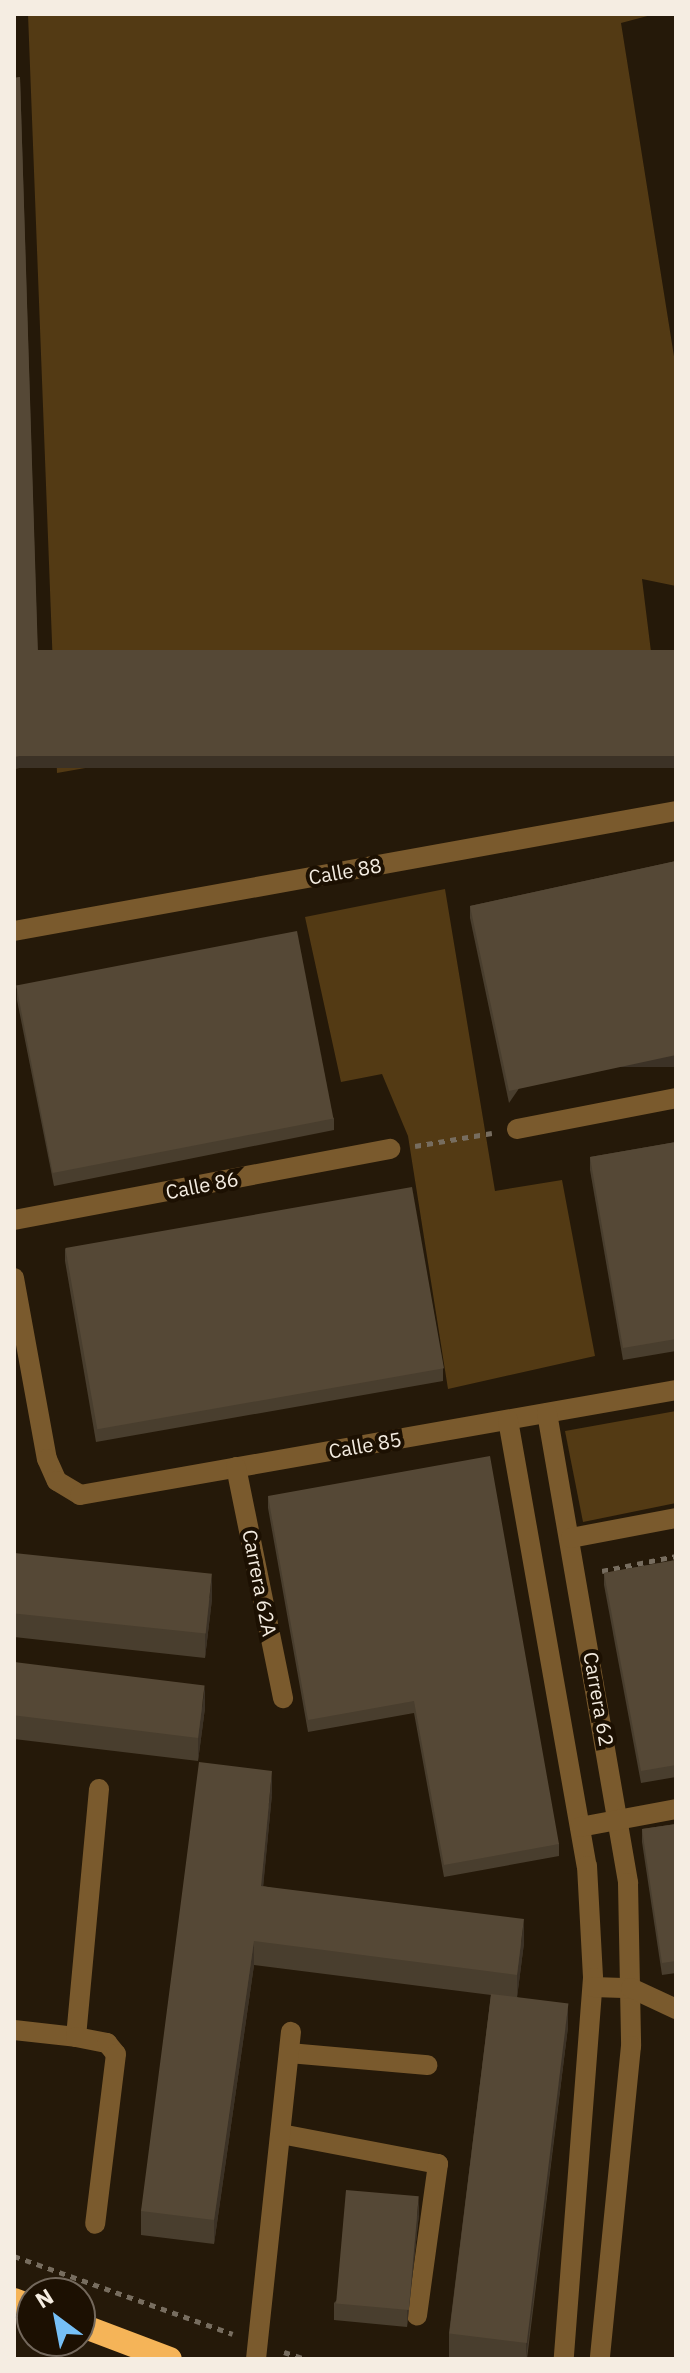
<!DOCTYPE html>
<style>
body{margin:0}
#map{position:relative;width:690px;height:2373px;overflow:hidden;background:#251909;font-family:"IBM Plex Sans",sans-serif}
div>[style]{position:absolute}
[style*='--x']{left:calc(var(--x)*1px);top:calc(var(--y)*1px);width:calc(var(--w)*1px);rotate:calc(var(--a)*1deg)}
.green>*{inset:0;background:#533a14}
.path>*{height:5px;margin-top:-2.5px;transform-origin:0;background:repeating-linear-gradient(90deg,#776d5f 0 6px,transparent 0 12px)}
.minor>*{height:20px;margin:-10px;padding:0 10px;transform-origin:10px;border-radius:10px;background:#7a5a2d}
.highway>*{height:24px;margin:-12px;padding:0 12px;transform-origin:12px;border-radius:12px;background:#f5b458}
.wall>*{inset:0;background:#493e2e}
.shaded-wall>*{inset:0;background:#3c3226;transform-origin:0 0}
.building>*{inset:0;background:#554836;transform-origin:0 0}
span{translate:-50% -50%;white-space:nowrap;text-align:center;line-height:1.15;-webkit-text-stroke:8px #1c1002;paint-order:stroke}
.street-label{font-size:20px;color:#f5ede2}
.frame{position:absolute;inset:0;border:16px solid #f5ede2;pointer-events:none}
.north{position:absolute;left:16px;top:2277px;width:80px;height:80px;box-sizing:border-box;background:#1c1002;border:2px solid #73685c;border-radius:50%;rotate:328deg;font-size:22px;font-weight:700;line-height:32px;text-align:center;color:#f5ede2}
.north::after{content:'';display:block;margin:auto;width:28px;height:36px;background:#76c0f7;clip-path:polygon(50% 0,100% 100%,50% 72%,0 100%)}
</style>
<div id="map">
<div class="green">
<div style="clip-path:polygon(28px 14px,655px 14px,621px 23px,676px 369px,676px 586px,642px 579px,653px 668px,57px 773px)"></div>
<div style="clip-path:polygon(445px 889px,495px 1191px,562px 1180px,595px 1356px,448px 1389px,408px 1136px,382px 1074px,341px 1082px,305px 917px)"></div>
<div style="clip-path:polygon(676px 1411px,676px 1503px,583px 1522px,565px 1431px)"></div>
</div>
<div class="path">
<div style="--x:415;--y:1146;--w:78;--a:-9.6"></div>
<div style="--x:602;--y:1571;--w:76;--a:-11.5"></div>
<div style="--x:14;--y:2256;--w:232;--a:19.6"></div>
<div style="--x:284;--y:2352;--w:23;--a:18"></div>
</div>
<div class="minor">
<div style="--x:14;--y:931;--w:673;--a:-10.27"></div>
<div style="--x:517;--y:1129;--w:162;--a:-11"></div>
<div style="--x:14;--y:1220;--w:383;--a:-10.7"></div>
<div style="--x:14;--y:1278;--w:184;--a:79.7"></div>
<div style="--x:47;--y:1459;--w:24;--a:66"></div>
<div style="--x:57;--y:1481;--w:27;--a:31"></div>
<div style="--x:80;--y:1495;--w:605;--a:-9.99"></div>
<div style="--x:547;--y:1413;--w:477;--a:80.2"></div>
<div style="--x:628;--y:1883;--w:163;--a:88.9"></div>
<div style="--x:631;--y:2046;--w:315;--a:95.7"></div>
<div style="--x:508;--y:1420;--w:453;--a:80"></div>
<div style="--x:587;--y:1866;--w:112;--a:86.9"></div>
<div style="--x:593;--y:1978;--w:382;--a:94.4"></div>
<div style="--x:236;--y:1467;--w:236;--a:78.5"></div>
<div style="--x:571;--y:1538;--w:107;--a:-10.8"></div>
<div style="--x:580;--y:1827;--w:98;--a:-10.6"></div>
<div style="--x:593;--y:1987;--w:38;--a:2"></div>
<div style="--x:631;--y:1988;--w:50;--a:25"></div>
<div style="--x:14;--y:2030;--w:62;--a:6.4"></div>
<div style="--x:76;--y:2037;--w:249;--a:-84.7"></div>
<div style="--x:76;--y:2037;--w:32;--a:11"></div>
<div style="--x:107;--y:2043;--w:14;--a:51"></div>
<div style="--x:116;--y:2054;--w:171;--a:97"></div>
<div style="--x:289;--y:2053;--w:139;--a:5"></div>
<div style="--x:281;--y:2134;--w:160;--a:10.8"></div>
<div style="--x:438;--y:2164;--w:153;--a:97.9"></div>
<div style="--x:256;--y:2359;--w:329;--a:-83.9"></div>
</div>
<div class="highway">
<div style="--x:14;--y:2300;--w:19;--a:21"></div>
<div style="--x:80;--y:2325;--w:96;--a:20.7"></div>
</div>
<div class="wall">
<div style="clip-path:polygon(20px 77px,41px 764px,14px 769px,14px 78px)"></div>
<div style="clip-path:polygon(676px 861px,509px 1103px,470px 918px,470px 906px)"></div>
<div style="clip-path:polygon(17px 988px,334px 1118px,334px 1130px,54px 1186px,17px 1000px)"></div>
<div style="clip-path:polygon(676px 1142px,676px 1351px,623px 1360px,590px 1170px,590px 1157px)"></div>
<div style="clip-path:polygon(65px 1249px,443px 1368px,443px 1381px,96px 1442px,65px 1261px)"></div>
<div style="clip-path:polygon(268px 1496px,559px 1844px,559px 1856px,444px 1877px,414px 1713px,308px 1732px,268px 1508px)"></div>
<div style="clip-path:polygon(14px 1553px,212px 1599px,205px 1658px,14px 1637px)"></div>
<div style="clip-path:polygon(676px 1560px,676px 1777px,641px 1783px,604px 1585px,604px 1573px)"></div>
<div style="clip-path:polygon(14px 1662px,205px 1708px,198px 1761px,14px 1739px)"></div>
<div style="clip-path:polygon(272px 1794px,263px 1886px,524px 1943px,517px 1997px,568px 2027px,527px 2359px,465px 2359px,449px 2357px,449px 2333px,491px 1995px,254px 1965px,214px 2244px,141px 2235px,141px 2211px)"></div>
<div style="clip-path:polygon(676px 1824px,676px 1973px,662px 1975px,642px 1842px,642px 1829px)"></div>
<div style="clip-path:polygon(419px 2214px,407px 2327px,334px 2320px,334px 2303px)"></div>
</div>
<div class="shaded-wall">
<div style="left:676px;top:756px;width:12px;height:676px;rotate:90deg"></div>
<div style="left:676px;top:1055px;width:12px;height:171px;rotate:90deg"></div>
<div style="clip-path:polygon(212px 1575px,212px 1599px,205px 1658px,205px 1635px)"></div>
<div style="clip-path:polygon(205px 1685px,205px 1708px,198px 1761px,198px 1737px)"></div>
<div style="clip-path:polygon(272px 1771px,272px 1794px,261px 1910px,261px 1886px)"></div>
<div style="clip-path:polygon(524px 1919px,524px 1943px,517px 1998px,517px 1975px)"></div>
<div style="clip-path:polygon(254px 1941px,254px 1965px,214px 2244px,214px 2220px)"></div>
<div style="clip-path:polygon(568px 2003px,568px 2027px,526px 2359px,526px 2343px)"></div>
<div style="clip-path:polygon(419px 2197px,419px 2214px,407px 2327px,407px 2310px)"></div>
</div>
<div class="building">
<div style="clip-path:polygon(20px 77px,41px 752px,14px 757px,14px 78px)"></div>
<div style="left:676px;top:650px;width:106px;height:676px;rotate:90deg"></div>
<div style="clip-path:polygon(676px 861px,676px 1055px,509px 1091px,470px 906px)"></div>
<div style="left:297px;top:931px;width:191px;height:286px;rotate:79deg"></div>
<div style="clip-path:polygon(676px 1142px,676px 1339px,623px 1348px,590px 1157px)"></div>
<div style="left:412px;top:1187px;width:184px;height:352px;rotate:80deg"></div>
<div style="clip-path:polygon(490px 1456px,559px 1844px,444px 1865px,414px 1701px,308px 1720px,268px 1496px)"></div>
<div style="left:14px;top:1553px;width:199px;height:60px;rotate:6deg"></div>
<div style="clip-path:polygon(676px 1560px,676px 1765px,641px 1771px,604px 1573px)"></div>
<div style="left:14px;top:1662px;width:192px;height:53px;rotate:7deg"></div>
<div style="clip-path:polygon(199px 1762px,272px 1771px,261px 1886px,524px 1919px,517px 1975px,254px 1941px,214px 2220px,141px 2211px)"></div>
<div style="clip-path:polygon(676px 1824px,676px 1961px,662px 1963px,642px 1829px)"></div>
<div style="left:491px;top:1994px;width:78px;height:342px;rotate:7deg"></div>
<div style="left:346px;top:2190px;width:73px;height:114px;rotate:5deg"></div>
</div>
<div class="street-label">
<span style="left:345px;top:871px;rotate:-10deg">Calle 88</span>
<span style="left:202px;top:1185px;rotate:-11deg">Calle 86</span>
<span style="left:365px;top:1445px;rotate:-10deg">Calle 85</span>
<span style="left:260px;top:1583px;rotate:79deg">Carrera 62A</span>
<span style="left:599px;top:1699px;rotate:80deg">Carrera 62</span>
</div>
<div class="frame"></div>
<div class="north">N</div>
</div>
